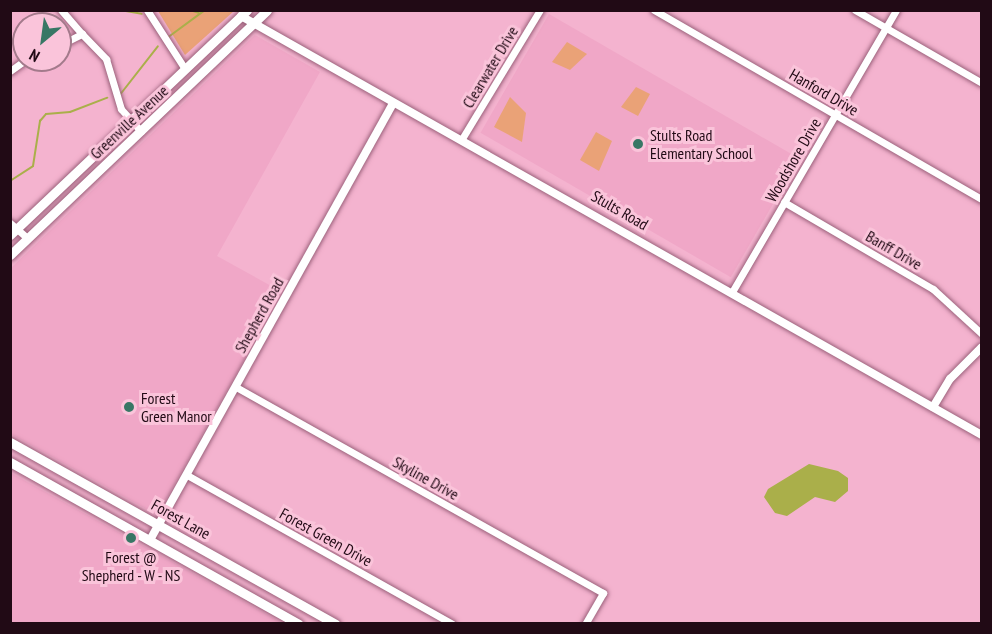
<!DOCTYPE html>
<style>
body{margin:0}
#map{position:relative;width:992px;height:634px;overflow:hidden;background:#f4b3cf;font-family:"PT Sans Narrow",sans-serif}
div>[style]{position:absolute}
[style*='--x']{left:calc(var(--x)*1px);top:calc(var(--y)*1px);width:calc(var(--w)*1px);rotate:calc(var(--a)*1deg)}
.built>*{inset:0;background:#f0a7c7;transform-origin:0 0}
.green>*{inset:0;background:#eaa277}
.water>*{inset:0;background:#aaaf4a}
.stream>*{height:2px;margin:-1px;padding:0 1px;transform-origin:1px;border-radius:1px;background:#aaaf4a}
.roads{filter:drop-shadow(0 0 2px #9b617b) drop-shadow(0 0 2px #9b617b)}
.minor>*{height:7px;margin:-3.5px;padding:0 3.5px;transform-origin:3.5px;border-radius:3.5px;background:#fff}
.tertiary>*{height:8px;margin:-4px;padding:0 4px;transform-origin:4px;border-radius:4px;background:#fff}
.secondary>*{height:9px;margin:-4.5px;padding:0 4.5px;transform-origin:4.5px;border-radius:4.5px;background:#fff}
.dots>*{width:16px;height:16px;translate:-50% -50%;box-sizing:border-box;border:3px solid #fac4da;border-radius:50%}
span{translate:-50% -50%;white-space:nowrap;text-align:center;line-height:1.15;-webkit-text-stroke:6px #fac4da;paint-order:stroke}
.street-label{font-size:16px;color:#210a15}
.poi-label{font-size:16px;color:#210a15}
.left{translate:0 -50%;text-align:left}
.frame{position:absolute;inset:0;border:12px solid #210a15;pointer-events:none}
.north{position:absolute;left:12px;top:12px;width:60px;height:60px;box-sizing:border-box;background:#fac4da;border:2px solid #a37a8b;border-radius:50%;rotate:209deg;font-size:16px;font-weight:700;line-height:24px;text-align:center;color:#210a15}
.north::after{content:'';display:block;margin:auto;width:21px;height:27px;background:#387765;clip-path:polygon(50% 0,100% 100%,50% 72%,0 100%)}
</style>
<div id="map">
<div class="built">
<div style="left:549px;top:14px;width:289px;height:137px;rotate:30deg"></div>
<div style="clip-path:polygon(255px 35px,320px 72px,217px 256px,282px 292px,157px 515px,11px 434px,11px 268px)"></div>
<div style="clip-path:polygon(11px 473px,149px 549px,282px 623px,11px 623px)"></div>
</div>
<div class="green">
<div style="clip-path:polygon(158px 11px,234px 11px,185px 55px)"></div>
<div style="clip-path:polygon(567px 42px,587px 54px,570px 70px,552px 62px)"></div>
<div style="clip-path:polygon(636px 87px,650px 94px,638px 116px,621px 107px)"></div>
<div style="clip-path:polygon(510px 97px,526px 113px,522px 142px,494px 127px)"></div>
<div style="clip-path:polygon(596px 132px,612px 141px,599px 171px,580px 160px)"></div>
</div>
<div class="water">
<div style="clip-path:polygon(809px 464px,838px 471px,848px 478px,848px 491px,835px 502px,815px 497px,787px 516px,775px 513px,764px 497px,768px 489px)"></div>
</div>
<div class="stream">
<div style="--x:120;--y:10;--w:22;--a:10"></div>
<div style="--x:190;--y:10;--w:9;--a:18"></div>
<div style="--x:167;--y:38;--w:47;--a:-36.4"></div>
<div style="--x:119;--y:96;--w:63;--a:-52"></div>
<div style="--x:10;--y:181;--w:27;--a:-33"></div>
<div style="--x:33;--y:166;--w:46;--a:-81.2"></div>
<div style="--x:40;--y:121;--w:9;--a:-49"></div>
<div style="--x:46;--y:114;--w:24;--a:-5"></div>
<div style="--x:70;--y:112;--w:40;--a:-21"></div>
</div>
<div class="roads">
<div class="minor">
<div style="--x:147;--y:10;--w:70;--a:57.2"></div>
<div style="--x:654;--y:10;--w:379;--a:30"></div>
<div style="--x:855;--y:10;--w:146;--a:29.9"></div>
<div style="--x:82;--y:34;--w:35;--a:46"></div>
<div style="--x:106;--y:59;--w:52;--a:73.3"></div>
<div style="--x:121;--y:109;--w:30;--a:48"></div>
<div style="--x:60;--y:45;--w:25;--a:-27"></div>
<div style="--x:82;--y:34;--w:32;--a:-131"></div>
<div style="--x:10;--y:71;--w:19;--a:-36"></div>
<div style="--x:463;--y:137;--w:149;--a:-58.8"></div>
<div style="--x:784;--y:202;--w:173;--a:30.3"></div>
<div style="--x:933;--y:289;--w:67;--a:42.6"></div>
<div style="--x:10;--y:223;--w:23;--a:41"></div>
<div style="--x:732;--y:292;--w:326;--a:-59.8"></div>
<div style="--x:236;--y:387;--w:421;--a:29.3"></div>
<div style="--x:603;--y:593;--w:36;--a:120"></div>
<div style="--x:187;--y:475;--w:304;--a:29.3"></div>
</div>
<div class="tertiary">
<div style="--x:241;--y:16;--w:851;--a:29.49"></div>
<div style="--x:933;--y:407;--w:33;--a:-59"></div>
<div style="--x:950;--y:379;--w:45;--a:-45"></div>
<div style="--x:150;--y:540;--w:499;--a:-60.9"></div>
</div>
<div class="secondary">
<div style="--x:10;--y:235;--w:327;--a:-43.5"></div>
<div style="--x:10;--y:255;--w:355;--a:-43.6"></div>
<div style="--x:10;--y:442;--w:373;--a:29.2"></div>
<div style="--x:10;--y:462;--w:331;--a:29.3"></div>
</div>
</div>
<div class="dots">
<div style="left:638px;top:144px;background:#387765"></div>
<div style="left:129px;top:407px;background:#387765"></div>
<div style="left:131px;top:538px;background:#387765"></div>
</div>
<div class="street-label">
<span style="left:490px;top:67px;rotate:-59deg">Clearwater Drive</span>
<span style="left:824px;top:92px;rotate:30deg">Hanford Drive</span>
<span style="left:129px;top:122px;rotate:-43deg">Greenville Avenue</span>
<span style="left:793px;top:160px;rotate:-60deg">Woodshore Drive</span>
<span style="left:620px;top:210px;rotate:30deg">Stults Road</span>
<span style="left:894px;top:250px;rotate:30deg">Banff Drive</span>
<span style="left:259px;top:315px;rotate:-61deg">Shepherd Road</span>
<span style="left:426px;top:478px;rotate:29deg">Skyline Drive</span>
<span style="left:181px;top:519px;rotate:29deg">Forest Lane</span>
<span style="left:326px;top:537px;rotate:29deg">Forest Green Drive</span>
</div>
<div class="poi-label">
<span class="left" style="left:650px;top:144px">Stults Road<br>Elementary School</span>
<span class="left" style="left:141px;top:407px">Forest<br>Green Manor</span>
<span style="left:131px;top:566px">Forest @<br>Shepherd - W - NS</span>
</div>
<div class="frame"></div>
<div class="north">N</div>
</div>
